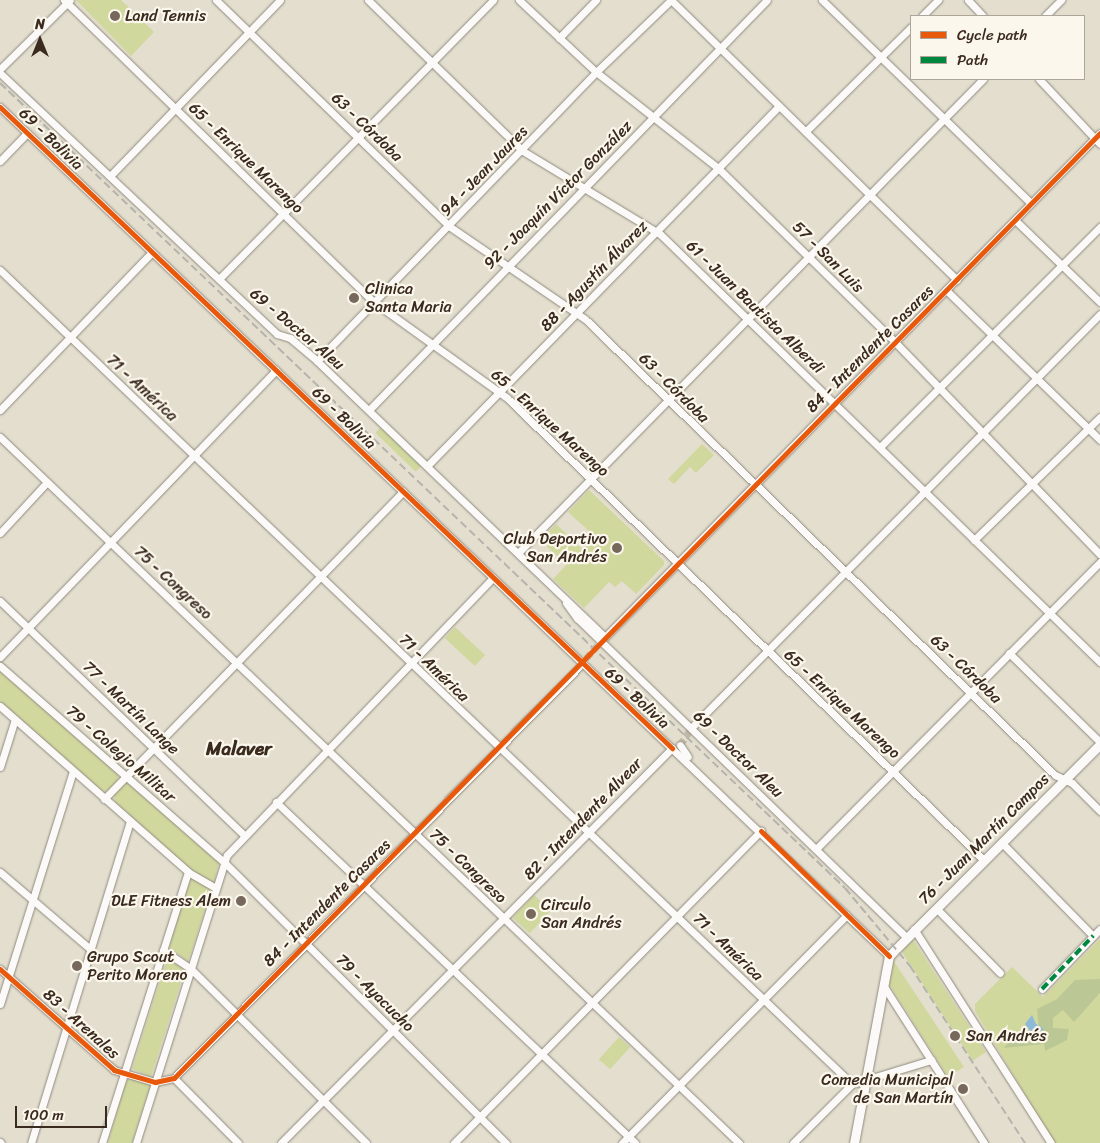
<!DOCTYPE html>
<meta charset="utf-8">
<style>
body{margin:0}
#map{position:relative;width:1100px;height:1143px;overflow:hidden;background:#e3decd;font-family:Sriracha,sans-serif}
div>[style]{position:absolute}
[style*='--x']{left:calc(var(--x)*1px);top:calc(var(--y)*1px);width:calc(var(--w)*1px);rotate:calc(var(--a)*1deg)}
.green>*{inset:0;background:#d1d89e;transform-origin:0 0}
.forest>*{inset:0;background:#bbc895}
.water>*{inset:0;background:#8cbad8}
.minor-tunnel>*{height:7px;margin-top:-3.5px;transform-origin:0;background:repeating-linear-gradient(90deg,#c1baaa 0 7px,transparent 0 10.5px)}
.roads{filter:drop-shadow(0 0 1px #8f8a80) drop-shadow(0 0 1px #8f8a80)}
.minor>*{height:7px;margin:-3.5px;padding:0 3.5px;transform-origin:3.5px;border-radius:3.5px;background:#fbfaf8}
.major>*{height:9px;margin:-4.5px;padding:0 4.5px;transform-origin:4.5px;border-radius:4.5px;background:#fbfaf8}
.rail>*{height:2px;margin-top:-1px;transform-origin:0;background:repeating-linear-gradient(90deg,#b5b3ae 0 8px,transparent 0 12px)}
.quiet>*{height:4px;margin-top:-2px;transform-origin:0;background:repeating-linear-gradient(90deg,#00873e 0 8px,transparent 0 12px)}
.cycleway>*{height:5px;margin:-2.5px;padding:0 2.5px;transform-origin:2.5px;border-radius:2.5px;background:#e8590c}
.dots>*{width:14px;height:14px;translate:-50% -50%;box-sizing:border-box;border:2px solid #fbf7ec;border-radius:50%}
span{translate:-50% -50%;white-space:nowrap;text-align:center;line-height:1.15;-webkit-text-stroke:4.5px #fbf7ec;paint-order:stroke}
.poi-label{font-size:16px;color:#3b2a1e}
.left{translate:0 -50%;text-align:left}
.right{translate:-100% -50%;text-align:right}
.street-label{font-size:16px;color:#3b2a1e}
.quarter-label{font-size:19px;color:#3b2a1e;font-weight:700}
.legend{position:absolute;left:910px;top:15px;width:175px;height:65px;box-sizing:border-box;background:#fbf7ec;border:1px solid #aea59a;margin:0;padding:6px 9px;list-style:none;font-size:15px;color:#3b2a1e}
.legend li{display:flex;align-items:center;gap:10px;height:25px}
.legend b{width:25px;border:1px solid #aea59a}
.north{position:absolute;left:15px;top:15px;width:50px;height:50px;-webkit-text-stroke:4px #fbf7ec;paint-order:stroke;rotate:0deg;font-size:14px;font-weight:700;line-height:20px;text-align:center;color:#3b2a1e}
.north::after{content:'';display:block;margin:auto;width:18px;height:22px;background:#3b2a1e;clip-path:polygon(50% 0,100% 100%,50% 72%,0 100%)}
.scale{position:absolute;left:15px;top:1106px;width:92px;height:22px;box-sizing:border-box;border:2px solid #3b2a1e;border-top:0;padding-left:6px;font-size:15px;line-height:18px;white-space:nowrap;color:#3b2a1e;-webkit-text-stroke:4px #fbf7ec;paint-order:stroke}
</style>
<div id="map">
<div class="green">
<div style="clip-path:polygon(76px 0,121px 0,154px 32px,131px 56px)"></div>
<div style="left:381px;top:427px;width:56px;height:8px;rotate:44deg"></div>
<div style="clip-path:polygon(702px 444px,714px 455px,696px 473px,690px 467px,674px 484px,668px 479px)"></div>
<div style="clip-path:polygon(589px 490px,664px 561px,664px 565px,636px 594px,622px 581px,615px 587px,609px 582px,584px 608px,553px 579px,573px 558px,568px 552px,560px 559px,540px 540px,556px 524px,582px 549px,586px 546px,585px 539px,591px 533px,568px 512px)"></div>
<div style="left:455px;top:627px;width:41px;height:15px;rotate:43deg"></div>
<div style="clip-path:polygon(0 669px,118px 773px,118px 780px,107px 792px,100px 790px,0 702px)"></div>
<div style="clip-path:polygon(127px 782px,219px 862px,214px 883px,187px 868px,115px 802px,114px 794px)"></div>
<div style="clip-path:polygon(191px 877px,212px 889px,188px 962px,168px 946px)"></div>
<div style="left:534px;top:895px;width:23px;height:31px;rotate:43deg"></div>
<div style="left:912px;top:938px;width:136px;height:16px;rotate:57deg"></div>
<div style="clip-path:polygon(1100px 939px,1100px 1143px,1054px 1143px,975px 1011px,975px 1004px,1012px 967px,1043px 997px)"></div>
<div style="clip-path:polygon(891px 957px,964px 1067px,948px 1077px,887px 981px)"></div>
<div style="clip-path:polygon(167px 958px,182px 968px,184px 973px,151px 1077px,132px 1069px)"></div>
<div style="left:619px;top:1037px;width:15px;height:30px;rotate:42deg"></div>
<div style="clip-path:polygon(131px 1078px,148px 1083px,150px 1087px,132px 1143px,108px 1143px,126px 1081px)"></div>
</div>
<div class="forest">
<div style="clip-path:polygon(1100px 979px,1100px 993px,1074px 1022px,1063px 1010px,1053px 1018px,1053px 1028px,1069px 1029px,1067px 1040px,1045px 1051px,1044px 1044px,1004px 1048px,1014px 1036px,1039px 1029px,1037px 1009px,1057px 999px,1075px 980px)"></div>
</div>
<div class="water">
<div style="clip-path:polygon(1032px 1015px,1036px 1024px,1044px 1029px,1033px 1035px,1025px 1024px)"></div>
</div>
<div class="minor-tunnel">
<div style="--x:579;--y:666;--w:39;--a:-48"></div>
<div style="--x:680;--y:745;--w:23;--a:-56"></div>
</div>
<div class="roads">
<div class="minor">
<div style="--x:64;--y:0;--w:434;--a:44.3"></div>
<div style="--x:375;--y:303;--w:163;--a:35.7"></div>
<div style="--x:507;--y:398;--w:664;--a:44.08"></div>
<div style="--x:216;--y:0;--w:325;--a:44.1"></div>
<div style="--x:449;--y:226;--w:165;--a:34.4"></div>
<div style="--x:585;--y:319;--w:655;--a:44.13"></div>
<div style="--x:1055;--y:775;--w:19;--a:25"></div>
<div style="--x:1072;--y:783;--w:40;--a:45"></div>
<div style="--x:368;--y:0;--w:216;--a:44.3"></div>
<div style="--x:523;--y:151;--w:160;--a:31.2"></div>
<div style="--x:660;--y:234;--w:614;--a:44.21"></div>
<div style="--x:519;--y:0;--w:105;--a:43.1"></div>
<div style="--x:596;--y:72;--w:155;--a:38.2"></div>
<div style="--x:718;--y:168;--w:248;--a:44.5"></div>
<div style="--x:895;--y:342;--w:295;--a:46"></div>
<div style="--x:822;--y:0;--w:291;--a:44.2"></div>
<div style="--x:968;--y:0;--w:22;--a:47"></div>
<div style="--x:922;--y:16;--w:23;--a:-45"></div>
<div style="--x:1045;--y:16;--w:23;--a:-45"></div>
<div style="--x:559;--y:38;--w:53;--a:-45.8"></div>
<div style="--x:0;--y:69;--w:98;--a:-44.6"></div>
<div style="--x:0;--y:73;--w:381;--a:43.3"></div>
<div style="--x:277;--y:334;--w:14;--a:17"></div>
<div style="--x:290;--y:338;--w:35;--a:40"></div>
<div style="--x:317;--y:361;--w:395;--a:43.8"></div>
<div style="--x:1039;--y:79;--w:89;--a:46.8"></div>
<div style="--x:0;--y:107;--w:1229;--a:43.68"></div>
<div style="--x:806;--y:131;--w:148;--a:-44.7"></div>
<div style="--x:0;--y:161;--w:39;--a:-46"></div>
<div style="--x:111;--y:175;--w:243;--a:-46"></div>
<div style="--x:1015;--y:220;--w:118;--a:44"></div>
<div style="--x:0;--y:270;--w:1178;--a:43.69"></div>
<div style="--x:219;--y:279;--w:391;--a:-45.5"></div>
<div style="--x:946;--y:290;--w:215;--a:44.2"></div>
<div style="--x:317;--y:361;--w:402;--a:-46"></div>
<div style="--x:596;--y:72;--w:104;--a:-43.8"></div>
<div style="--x:671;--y:0;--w:400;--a:44.4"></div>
<div style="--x:0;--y:410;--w:219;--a:-46.1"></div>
<div style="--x:369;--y:410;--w:571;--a:-45.85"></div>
<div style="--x:0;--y:437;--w:1022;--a:43.69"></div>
<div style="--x:881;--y:446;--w:310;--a:-45"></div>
<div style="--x:428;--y:465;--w:502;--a:-45.65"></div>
<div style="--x:0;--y:533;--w:69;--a:-47.3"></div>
<div style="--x:974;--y:540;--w:176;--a:-44.3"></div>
<div style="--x:519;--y:552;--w:663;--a:-45.55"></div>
<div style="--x:0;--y:601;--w:338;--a:43.8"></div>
<div style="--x:566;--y:603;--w:19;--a:54"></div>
<div style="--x:577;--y:618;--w:458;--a:44.1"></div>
<div style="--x:605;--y:637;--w:706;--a:-45.52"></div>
<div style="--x:1009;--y:653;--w:127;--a:44.4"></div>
<div style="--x:0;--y:657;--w:398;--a:-46.1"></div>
<div style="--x:0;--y:666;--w:298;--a:41.2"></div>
<div style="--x:224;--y:862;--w:398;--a:44.9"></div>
<div style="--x:0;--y:706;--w:251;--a:41.4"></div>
<div style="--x:188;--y:872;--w:32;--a:30"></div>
<div style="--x:693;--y:726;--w:579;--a:-45.35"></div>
<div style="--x:680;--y:745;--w:14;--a:56"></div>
<div style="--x:0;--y:767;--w:50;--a:-72.6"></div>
<div style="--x:104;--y:799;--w:429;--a:-45.8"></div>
<div style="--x:276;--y:802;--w:495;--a:43.5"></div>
<div style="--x:1002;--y:843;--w:130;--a:45.6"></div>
<div style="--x:816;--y:849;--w:404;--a:-45.3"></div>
<div style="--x:0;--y:872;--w:118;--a:40.5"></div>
<div style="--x:936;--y:908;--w:91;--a:45.4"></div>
<div style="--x:914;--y:929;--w:254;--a:57.4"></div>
<div style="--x:163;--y:950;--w:32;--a:34"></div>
<div style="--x:190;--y:968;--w:248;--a:44.8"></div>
<div style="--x:0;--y:969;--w:152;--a:41.5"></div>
<div style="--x:114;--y:1070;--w:43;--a:16.3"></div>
<div style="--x:155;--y:1082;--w:19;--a:-12"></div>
<div style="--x:174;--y:1078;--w:576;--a:-45.42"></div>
<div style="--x:883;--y:985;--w:188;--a:57.4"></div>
<div style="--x:1042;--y:989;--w:83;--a:-46"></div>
<div style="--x:0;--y:1004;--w:244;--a:-72.6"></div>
<div style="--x:174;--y:1078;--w:91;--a:45.4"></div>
<div style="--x:0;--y:1142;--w:1;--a:45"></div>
<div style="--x:31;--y:1143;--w:337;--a:-72.9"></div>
<div style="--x:102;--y:1143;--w:284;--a:-72.4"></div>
<div style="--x:136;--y:1143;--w:302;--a:-72.5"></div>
<div style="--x:227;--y:855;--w:384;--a:-46.2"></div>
<div style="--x:281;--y:1143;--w:556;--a:-45.29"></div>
<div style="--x:454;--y:1143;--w:438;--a:-45.5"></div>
<div style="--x:622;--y:1143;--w:320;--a:-45.4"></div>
<div style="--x:793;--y:1143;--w:83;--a:-45"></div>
<div style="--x:852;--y:1084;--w:83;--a:-16.9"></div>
</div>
<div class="major">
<div style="--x:854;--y:1143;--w:190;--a:-79.4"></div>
<div style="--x:889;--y:956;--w:299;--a:-45.1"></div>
</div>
</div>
<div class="rail">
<div style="--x:0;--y:83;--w:1167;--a:43.61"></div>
<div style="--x:845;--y:888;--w:102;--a:50.2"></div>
<div style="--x:910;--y:966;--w:211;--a:57"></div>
</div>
<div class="quiet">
<div style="--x:1042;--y:989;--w:74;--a:-46.1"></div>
</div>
<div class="cycleway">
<div style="--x:0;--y:107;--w:929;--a:43.65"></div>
<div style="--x:761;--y:831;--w:179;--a:44.3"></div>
<div style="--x:0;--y:969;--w:152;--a:41.5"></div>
<div style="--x:114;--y:1070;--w:43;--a:16.3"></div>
<div style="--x:155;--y:1082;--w:19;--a:-12"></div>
<div style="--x:174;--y:1078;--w:1323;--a:-45.58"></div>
</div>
<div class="dots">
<div style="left:115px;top:16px;background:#76695b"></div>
<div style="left:354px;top:298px;background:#76695b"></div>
<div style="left:617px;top:548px;background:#76695b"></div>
<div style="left:241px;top:901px;background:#76695b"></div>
<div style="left:531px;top:914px;background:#76695b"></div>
<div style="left:77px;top:966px;background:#76695b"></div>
<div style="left:955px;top:1036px;background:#76695b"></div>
<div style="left:963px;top:1089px;background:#76695b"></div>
</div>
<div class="poi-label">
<span class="left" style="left:125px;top:16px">Land Tennis</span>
<span class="left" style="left:365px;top:298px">Clinica<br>Santa Maria</span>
<span class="right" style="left:607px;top:548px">Club Deportivo<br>San Andrés</span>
<span class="right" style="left:231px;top:901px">DLE Fitness Alem</span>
<span class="left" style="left:541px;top:914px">Circulo<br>San Andrés</span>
<span class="left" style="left:87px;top:966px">Grupo Scout<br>Perito Moreno</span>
<span class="left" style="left:966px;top:1036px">San Andrés</span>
<span class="right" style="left:953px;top:1089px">Comedia Municipal<br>de San Martín</span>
</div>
<div class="street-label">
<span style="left:367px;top:127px;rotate:44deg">63 - Córdoba</span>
<span style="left:51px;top:139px;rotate:44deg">69 - Bolivia</span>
<span style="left:246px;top:158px;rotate:44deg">65 - Enrique Marengo</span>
<span style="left:484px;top:171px;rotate:-46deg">94 - Jean Jaures</span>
<span style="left:558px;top:195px;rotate:-45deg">92 - Joaquín Víctor González</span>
<span style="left:828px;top:257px;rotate:45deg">57 - San Luis</span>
<span style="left:594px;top:276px;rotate:-46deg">88 - Agustín Álvarez</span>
<span style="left:755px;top:307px;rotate:44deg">61 - Juan Bautista Alberdi</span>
<span style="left:297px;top:329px;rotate:40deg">69 - Doctor Aleu</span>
<span style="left:870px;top:349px;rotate:-45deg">84 - Intendente Casares</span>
<span style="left:142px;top:388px;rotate:43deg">71 - América</span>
<span style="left:674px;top:388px;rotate:45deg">63 - Córdoba</span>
<span style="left:344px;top:418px;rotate:44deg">69 - Bolivia</span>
<span style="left:550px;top:423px;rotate:42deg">65 - Enrique Marengo</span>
<span style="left:173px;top:583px;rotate:43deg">75 - Congreso</span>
<span style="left:434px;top:668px;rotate:44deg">71 - América</span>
<span style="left:966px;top:669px;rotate:44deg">63 - Córdoba</span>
<span style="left:637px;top:698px;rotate:43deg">69 - Bolivia</span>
<span style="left:842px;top:704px;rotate:43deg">65 - Enrique Marengo</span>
<span style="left:131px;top:708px;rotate:44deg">77 - Martín Lange</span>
<span style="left:121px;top:754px;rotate:41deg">79 - Colegio Militar</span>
<span style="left:738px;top:754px;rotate:44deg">69 - Doctor Aleu</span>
<span style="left:583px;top:819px;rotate:-46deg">82 - Intendente Alvear</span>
<span style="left:984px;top:839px;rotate:-45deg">76 - Juan Martín Campos</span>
<span style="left:468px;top:866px;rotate:44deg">75 - Congreso</span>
<span style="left:327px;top:903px;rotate:-45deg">84 - Intendente Casares</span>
<span style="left:728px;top:947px;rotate:44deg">71 - América</span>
<span style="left:375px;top:993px;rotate:45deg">79 - Ayacucho</span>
<span style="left:81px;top:1024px;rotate:42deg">83 - Arenales</span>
</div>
<div class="quarter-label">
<span style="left:239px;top:749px">Malaver</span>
</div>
<ul class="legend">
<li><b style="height:6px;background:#e8590c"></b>Cycle path</li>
<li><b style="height:6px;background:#00873e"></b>Path</li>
</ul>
<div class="north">N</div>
<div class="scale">100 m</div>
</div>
